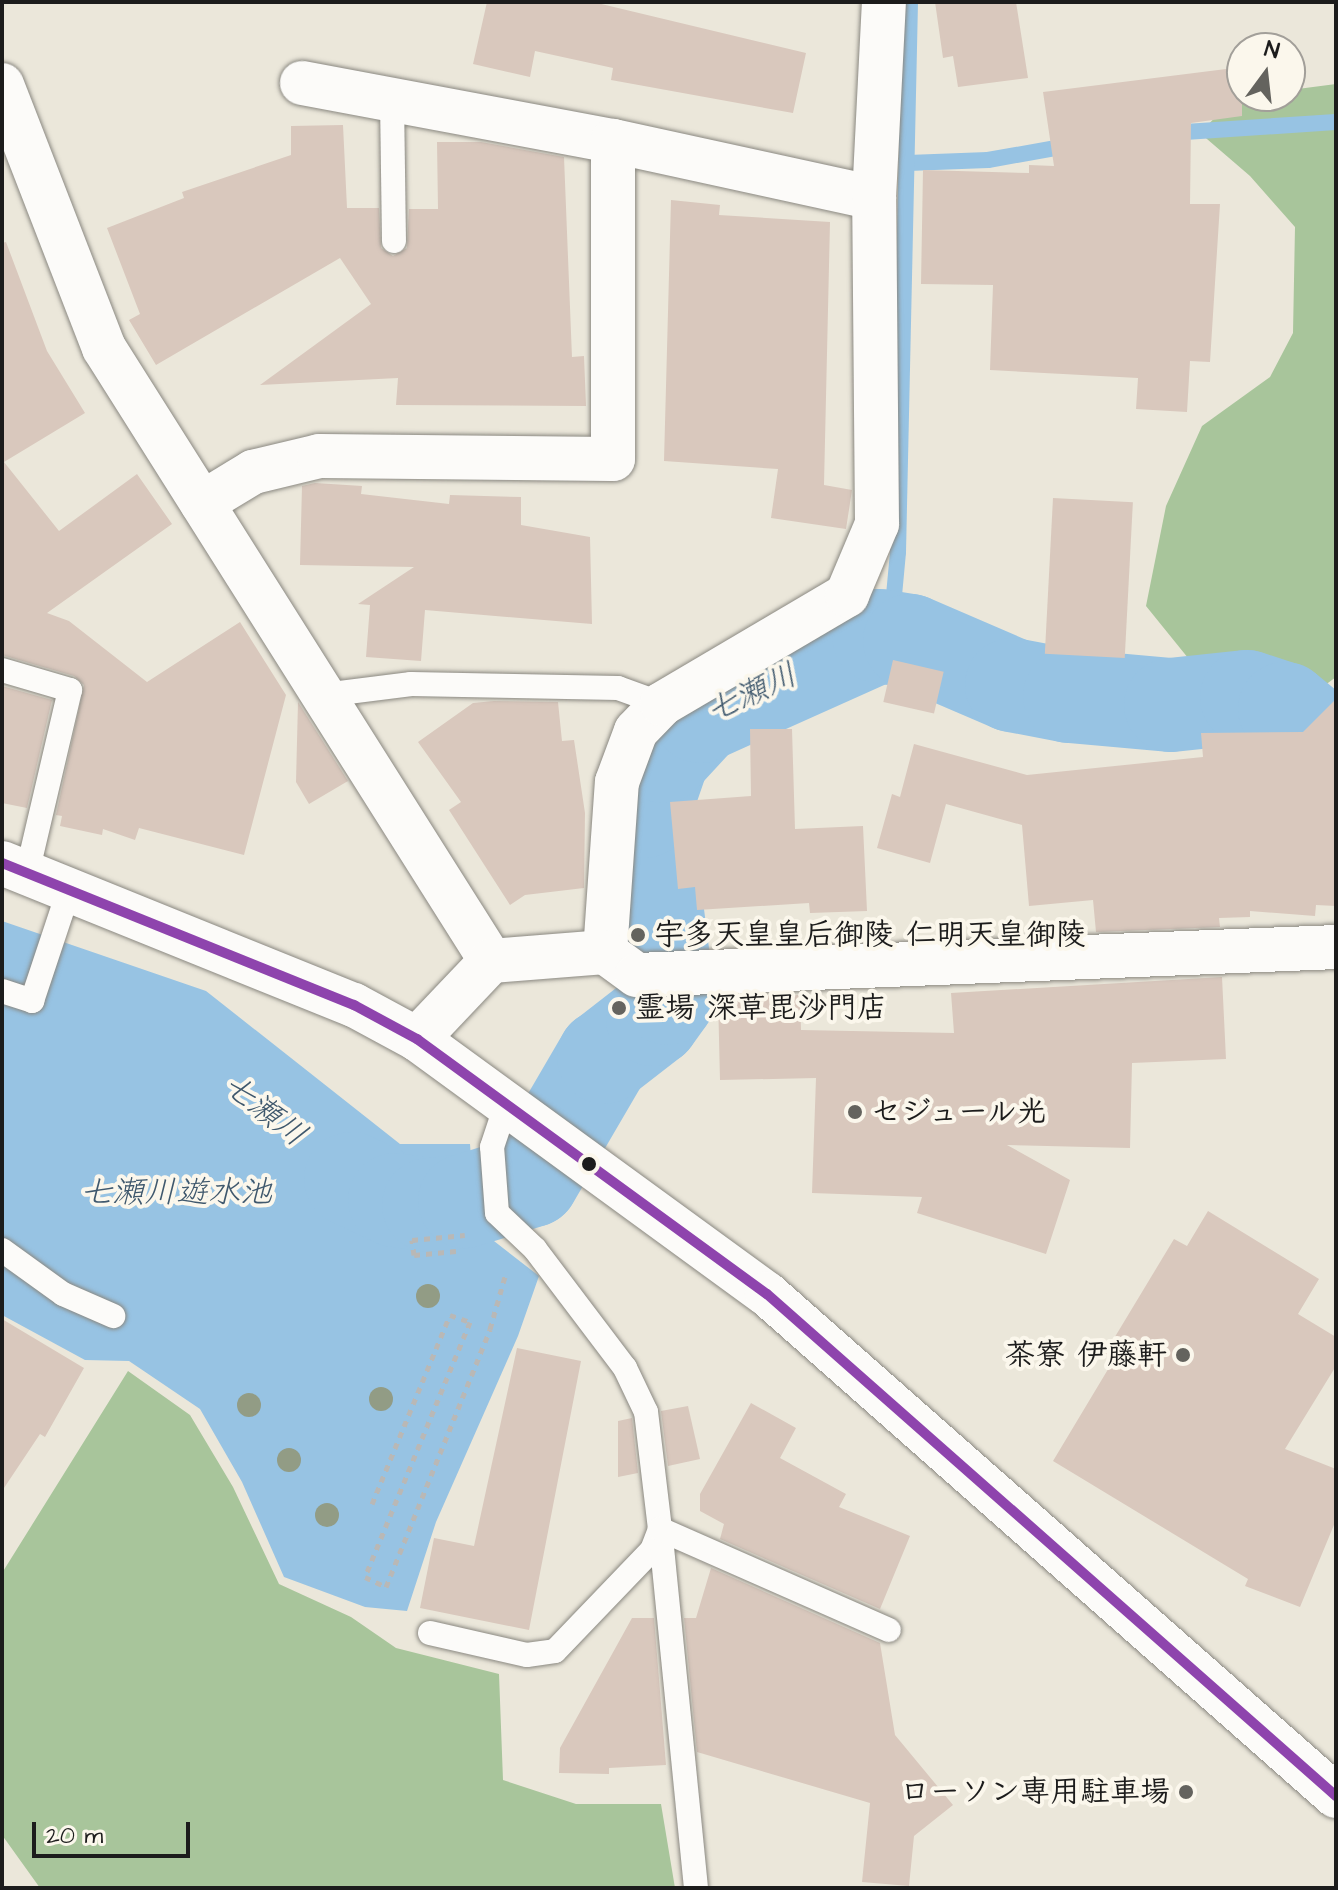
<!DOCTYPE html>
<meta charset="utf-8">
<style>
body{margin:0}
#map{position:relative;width:1338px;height:1890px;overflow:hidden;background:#ebe7da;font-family:"Architects Daughter","Klee One",sans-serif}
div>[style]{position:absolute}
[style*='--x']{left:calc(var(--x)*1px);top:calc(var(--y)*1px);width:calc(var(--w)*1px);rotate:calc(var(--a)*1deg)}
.forest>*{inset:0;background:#a8c59b}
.water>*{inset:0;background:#97c3e3}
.stream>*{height:16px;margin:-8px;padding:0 8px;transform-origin:8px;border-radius:8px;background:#97c3e3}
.river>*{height:94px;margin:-47px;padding:0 47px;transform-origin:47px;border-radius:47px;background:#97c3e3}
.building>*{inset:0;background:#d9c8bd;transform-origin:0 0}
.path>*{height:5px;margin-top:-2.5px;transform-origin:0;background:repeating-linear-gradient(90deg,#b9b8b6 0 6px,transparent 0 12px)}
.roads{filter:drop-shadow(0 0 2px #8a8881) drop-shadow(0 0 2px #8a8881)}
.lane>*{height:24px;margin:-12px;padding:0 12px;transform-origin:12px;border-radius:12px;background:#fcfbf9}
.street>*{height:44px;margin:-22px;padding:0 22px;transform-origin:22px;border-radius:22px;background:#fcfbf9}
.primary>*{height:44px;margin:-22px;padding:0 22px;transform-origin:22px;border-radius:22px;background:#fcfbf9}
.bus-1>*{height:10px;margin:-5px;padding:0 5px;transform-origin:5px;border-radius:5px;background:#8e44ad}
.trees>*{width:24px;height:24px;margin:-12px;border-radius:50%;background:#929c85}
.dots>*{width:22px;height:22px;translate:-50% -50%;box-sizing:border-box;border:4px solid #fbf7ec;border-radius:50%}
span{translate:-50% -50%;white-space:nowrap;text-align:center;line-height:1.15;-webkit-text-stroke:8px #fbf7ec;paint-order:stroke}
.poi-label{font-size:30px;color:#1c1c1c;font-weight:700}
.left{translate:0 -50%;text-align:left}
.right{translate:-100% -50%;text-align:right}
.water-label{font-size:32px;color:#3f586d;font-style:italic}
.frame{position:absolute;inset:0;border:4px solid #1c1c1c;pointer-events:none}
.north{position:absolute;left:1226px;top:32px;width:80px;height:80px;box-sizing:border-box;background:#fbf7ec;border:2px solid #a29f99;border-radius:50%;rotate:15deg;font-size:22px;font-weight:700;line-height:32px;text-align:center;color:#1c1c1c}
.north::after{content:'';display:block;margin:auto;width:28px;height:36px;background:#64635e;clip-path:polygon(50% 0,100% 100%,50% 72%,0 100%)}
.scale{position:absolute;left:32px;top:1822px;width:158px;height:36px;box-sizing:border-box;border:4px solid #1c1c1c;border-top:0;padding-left:10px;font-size:24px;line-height:28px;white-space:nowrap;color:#1c1c1c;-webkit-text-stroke:6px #fbf7ec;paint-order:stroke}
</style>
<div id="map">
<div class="forest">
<div style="clip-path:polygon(1336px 84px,1336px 677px,1309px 697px,1201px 674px,1146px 606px,1166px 506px,1202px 426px,1270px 377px,1293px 333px,1295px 227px,1250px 176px,1200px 133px,1233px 99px,1290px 96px,1290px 90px)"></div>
<div style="clip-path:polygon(128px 1371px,190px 1415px,233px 1487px,279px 1584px,351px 1617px,396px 1648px,499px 1674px,503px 1780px,576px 1804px,661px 1804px,675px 1888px,40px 1888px,2px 1835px,2px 1573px)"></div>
</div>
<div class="water">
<div style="clip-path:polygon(2px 921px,206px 991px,400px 1144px,470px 1144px,476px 1227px,539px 1276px,518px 1336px,436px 1522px,407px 1611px,365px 1607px,284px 1577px,242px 1482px,200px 1409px,129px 1361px,85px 1360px,2px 1315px)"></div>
</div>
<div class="stream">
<div style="--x:1170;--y:133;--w:166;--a:-3.8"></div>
<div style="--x:908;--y:163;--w:80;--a:-2.1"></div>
<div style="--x:988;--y:160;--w:85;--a:-10.1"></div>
<div style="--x:879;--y:636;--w:23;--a:-56"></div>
<div style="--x:892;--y:617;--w:65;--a:-84.7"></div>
<div style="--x:898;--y:552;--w:550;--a:-88.75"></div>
</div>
<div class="river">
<div style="--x:351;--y:1179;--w:49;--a:25.5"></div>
<div style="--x:395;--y:1200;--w:34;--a:8"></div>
<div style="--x:429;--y:1205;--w:36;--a:-6"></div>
<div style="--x:465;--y:1201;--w:70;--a:-17.4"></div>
<div style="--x:532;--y:1180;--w:143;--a:-59.7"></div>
<div style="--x:604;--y:1057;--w:62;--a:-37.8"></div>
<div style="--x:653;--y:1019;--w:26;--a:-54"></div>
<div style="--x:668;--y:998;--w:189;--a:-97.3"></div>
<div style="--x:644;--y:811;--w:58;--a:-70.9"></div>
<div style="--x:663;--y:756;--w:54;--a:-47.2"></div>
<div style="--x:700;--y:716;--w:196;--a:-24.1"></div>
<div style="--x:879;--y:636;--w:31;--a:9"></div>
<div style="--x:910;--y:641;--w:111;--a:23.3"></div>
<div style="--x:1012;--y:685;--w:59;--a:10.7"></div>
<div style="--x:1070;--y:696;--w:101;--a:5.1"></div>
<div style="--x:1171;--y:705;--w:76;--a:-6"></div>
<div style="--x:1247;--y:697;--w:40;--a:18"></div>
<div style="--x:1285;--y:709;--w:66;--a:39.5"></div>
</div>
<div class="building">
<div style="clip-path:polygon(487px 2px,593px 2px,806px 53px,793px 113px,611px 80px,613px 68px,535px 51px,530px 77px,473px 64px)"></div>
<div style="clip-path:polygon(935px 2px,1016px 2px,1028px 78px,958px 87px,953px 56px,943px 58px)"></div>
<div style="clip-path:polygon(1242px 67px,1242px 116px,1191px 123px,1190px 204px,1220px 204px,1210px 362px,1190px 361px,1187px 412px,1136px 409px,1138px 378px,990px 370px,993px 285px,921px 284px,923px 170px,1029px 173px,1029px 165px,1054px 166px,1043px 92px)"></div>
<div style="clip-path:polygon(343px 125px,347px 208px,379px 208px,381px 248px,393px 256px,407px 248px,409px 209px,438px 209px,437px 142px,481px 142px,564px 157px,572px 357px,584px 356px,586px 406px,396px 405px,398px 378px,260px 385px,371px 304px,340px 258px,156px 365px,129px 320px,140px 314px,107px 228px,184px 198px,182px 192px,291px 155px,291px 126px)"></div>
<div style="clip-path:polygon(671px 200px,720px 205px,719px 215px,830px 222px,824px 485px,852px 490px,846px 529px,771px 518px,778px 469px,664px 461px)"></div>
<div style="clip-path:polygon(6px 242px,47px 351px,85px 413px,4px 462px,59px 531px,137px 474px,172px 524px,47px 613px,69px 621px,147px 682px,240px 622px,286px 695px,244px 855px,139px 828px,135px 840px,103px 829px,102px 835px,60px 826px,62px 816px,56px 815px,84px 685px,74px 676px,2px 655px,2px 243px)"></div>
<div style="clip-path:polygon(315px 483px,362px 486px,361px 494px,449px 504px,450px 495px,521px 497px,521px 525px,590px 537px,592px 624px,425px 610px,421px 661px,366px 657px,370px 605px,358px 604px,414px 567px,300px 565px,302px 486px)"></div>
<div style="left:1053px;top:498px;width:80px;height:156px;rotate:3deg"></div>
<div style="left:893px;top:660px;width:52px;height:43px;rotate:13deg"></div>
<div style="clip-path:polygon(2px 686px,52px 700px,27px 808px,2px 803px)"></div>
<div style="clip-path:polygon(1336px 699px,1336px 906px,1316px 905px,1315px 916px,1250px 911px,1250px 917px,1219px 918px,1220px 927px,1096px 932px,1093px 900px,1029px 906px,1022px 825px,946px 804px,930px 863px,877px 848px,892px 794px,900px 797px,914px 744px,1027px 775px,1203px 757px,1201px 733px,1303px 732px)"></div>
<div style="clip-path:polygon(494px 701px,558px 702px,562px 741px,574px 740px,585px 813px,584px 888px,525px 895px,510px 905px,449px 810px,461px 802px,418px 742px,473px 703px)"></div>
<div style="clip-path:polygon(298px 702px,348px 781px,309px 804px,296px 782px)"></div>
<div style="clip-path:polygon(750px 729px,792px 729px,795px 829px,863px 826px,867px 911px,810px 913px,809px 903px,697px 910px,695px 887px,678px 889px,670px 802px,751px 796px)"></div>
<div style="clip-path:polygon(1222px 977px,1226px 1059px,1132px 1063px,1130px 1148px,1007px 1145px,1070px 1180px,1046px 1254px,917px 1213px,922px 1197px,812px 1193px,816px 1078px,720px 1080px,718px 997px,800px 995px,801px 1030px,954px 1033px,951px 993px)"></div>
<div style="clip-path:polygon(1208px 1211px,1319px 1279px,1298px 1314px,1336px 1337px,1336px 1366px,1285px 1449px,1336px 1469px,1336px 1520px,1300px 1607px,1245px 1586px,1248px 1579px,1053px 1461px,1113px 1361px,1104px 1355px,1174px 1239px,1187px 1246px)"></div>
<div style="clip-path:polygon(2px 1319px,84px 1368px,45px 1437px,40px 1434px,2px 1491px)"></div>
<div style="clip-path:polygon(517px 1348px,581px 1361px,529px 1630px,420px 1608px,434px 1538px,474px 1546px)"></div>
<div style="clip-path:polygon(751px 1403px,796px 1428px,780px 1458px,846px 1494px,839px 1507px,910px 1536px,880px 1609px,720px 1539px,724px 1524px,700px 1511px,700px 1494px)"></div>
<div style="clip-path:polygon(688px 1406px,700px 1459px,668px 1466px,661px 1411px)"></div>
<div style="clip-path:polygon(632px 1418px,638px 1473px,618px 1477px,618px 1421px)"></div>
<div style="clip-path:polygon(711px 1568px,880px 1643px,895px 1735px,953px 1805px,914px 1836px,909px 1886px,862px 1882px,870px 1803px,697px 1752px,684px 1618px,696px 1618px)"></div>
<div style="clip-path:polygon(632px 1618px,654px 1618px,666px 1765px,609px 1768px,609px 1774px,559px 1773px,560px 1748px)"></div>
</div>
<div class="path">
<div style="--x:456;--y:1251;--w:42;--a:174.6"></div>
<div style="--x:414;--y:1255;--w:15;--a:-98"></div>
<div style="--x:412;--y:1240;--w:53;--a:-5.4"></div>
<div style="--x:372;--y:1504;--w:204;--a:-67.6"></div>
<div style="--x:450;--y:1315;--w:21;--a:19"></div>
<div style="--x:470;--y:1322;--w:276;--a:112.4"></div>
<div style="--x:365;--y:1577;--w:23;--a:25"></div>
<div style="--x:386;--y:1587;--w:278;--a:-68"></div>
<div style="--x:490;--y:1329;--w:58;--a:-74.1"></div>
</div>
<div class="roads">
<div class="lane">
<div style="--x:392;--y:99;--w:142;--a:89.2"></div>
<div style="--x:2;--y:670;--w:71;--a:16.4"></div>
<div style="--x:70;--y:690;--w:188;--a:103.2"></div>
<div style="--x:324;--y:695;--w:88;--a:-7.2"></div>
<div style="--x:411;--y:684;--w:207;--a:1.1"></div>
<div style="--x:618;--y:688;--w:47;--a:20"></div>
<div style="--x:2;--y:991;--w:32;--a:18"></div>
<div style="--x:32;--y:1001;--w:117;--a:-71.6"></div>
<div style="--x:2;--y:1250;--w:75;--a:35.8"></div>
<div style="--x:63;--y:1294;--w:55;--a:23.7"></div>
<div style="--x:430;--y:1633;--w:99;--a:12.8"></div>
<div style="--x:527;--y:1655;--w:28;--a:-8"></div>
<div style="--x:555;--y:1651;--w:140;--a:-46.2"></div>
<div style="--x:652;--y:1550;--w:22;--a:-69"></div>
<div style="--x:660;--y:1529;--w:118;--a:-96.8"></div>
<div style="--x:646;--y:1412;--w:49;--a:-115.5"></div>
<div style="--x:625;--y:1368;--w:149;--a:-127.1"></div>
<div style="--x:535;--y:1249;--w:52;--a:-136.5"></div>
<div style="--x:497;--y:1213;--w:66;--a:-94.3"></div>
<div style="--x:492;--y:1147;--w:44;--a:-71.6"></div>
<div style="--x:696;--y:1888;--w:361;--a:-95.7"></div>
<div style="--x:660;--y:1529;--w:250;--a:23.8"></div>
</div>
<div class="street">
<div style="--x:302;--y:83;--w:316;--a:10.6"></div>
<div style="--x:613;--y:141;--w:267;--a:12.3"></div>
<div style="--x:2;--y:85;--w:282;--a:68.8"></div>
<div style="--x:104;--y:348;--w:725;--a:57.73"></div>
<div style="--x:202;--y:503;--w:60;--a:-31.3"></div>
<div style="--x:253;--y:472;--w:68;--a:-13.6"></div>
<div style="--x:319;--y:456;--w:294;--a:0.6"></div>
<div style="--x:613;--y:459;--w:318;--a:-90"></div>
<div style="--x:605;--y:952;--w:170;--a:-86"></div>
<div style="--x:617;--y:782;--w:54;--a:-69.6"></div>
<div style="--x:636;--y:731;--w:37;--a:-46"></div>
<div style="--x:662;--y:704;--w:215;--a:-30.5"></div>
<div style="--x:847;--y:595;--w:77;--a:-67.1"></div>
<div style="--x:877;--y:524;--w:326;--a:-90.5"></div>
<div style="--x:874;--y:198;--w:196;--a:-87.1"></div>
<div style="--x:417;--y:1039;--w:108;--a:-46.5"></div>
<div style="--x:491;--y:961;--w:114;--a:-4.5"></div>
<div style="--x:605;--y:952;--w:39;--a:36"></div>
<div style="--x:637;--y:975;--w:700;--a:-2.29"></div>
</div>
<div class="primary">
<div style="--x:2;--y:863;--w:380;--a:22"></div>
<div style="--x:354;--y:1005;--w:72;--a:28.4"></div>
<div style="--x:417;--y:1039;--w:433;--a:36.1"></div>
<div style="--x:767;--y:1294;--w:759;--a:41.42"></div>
</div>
</div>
<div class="bus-1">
<div style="--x:2;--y:863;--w:380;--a:22"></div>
<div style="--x:354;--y:1005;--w:72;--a:28.4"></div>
<div style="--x:417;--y:1039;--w:433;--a:36.1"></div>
<div style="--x:767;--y:1294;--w:759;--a:41.42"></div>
</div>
<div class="trees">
<div style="left:428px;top:1296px"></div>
<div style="left:381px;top:1399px"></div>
<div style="left:249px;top:1405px"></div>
<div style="left:289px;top:1460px"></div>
<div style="left:327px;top:1515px"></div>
</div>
<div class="dots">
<div style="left:638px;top:935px;background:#64635e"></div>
<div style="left:619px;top:1008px;background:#64635e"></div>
<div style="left:855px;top:1112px;background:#64635e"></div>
<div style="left:589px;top:1164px;background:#1c1c1c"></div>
<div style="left:1183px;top:1355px;background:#64635e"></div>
<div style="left:1186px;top:1792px;background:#64635e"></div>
</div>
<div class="poi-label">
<span class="left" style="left:654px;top:935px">宇多天皇皇后御陵 仁明天皇御陵</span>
<span class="left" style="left:635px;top:1008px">霊場 深草毘沙門店</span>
<span class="left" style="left:871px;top:1112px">セジュール光</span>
<span class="right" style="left:1167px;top:1355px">茶寮 伊藤軒</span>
<span class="right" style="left:1170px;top:1792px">ローソン専用駐車場</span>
</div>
<div class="water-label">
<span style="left:752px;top:694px;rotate:-25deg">七瀬川</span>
<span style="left:264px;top:1111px;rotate:38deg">七瀬川</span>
<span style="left:176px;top:1193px">七瀬川遊水池</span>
</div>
<div class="frame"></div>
<div class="north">N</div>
<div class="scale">20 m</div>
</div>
